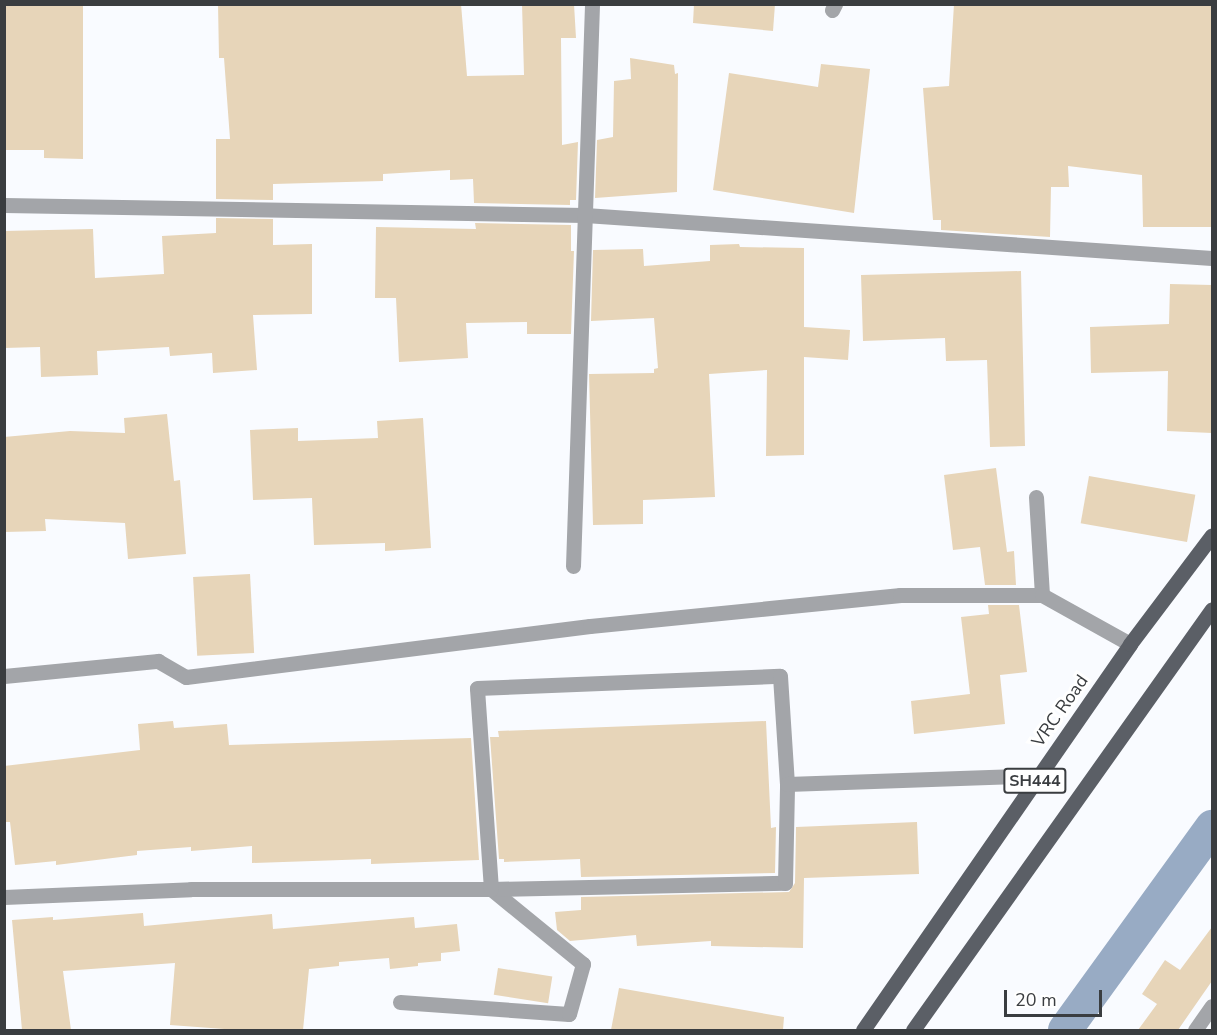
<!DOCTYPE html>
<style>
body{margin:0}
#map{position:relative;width:1217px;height:1035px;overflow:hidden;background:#f9fbff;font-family:"Nunito Sans",sans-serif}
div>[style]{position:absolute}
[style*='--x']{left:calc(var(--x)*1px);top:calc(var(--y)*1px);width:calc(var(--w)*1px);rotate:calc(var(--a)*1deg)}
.canal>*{height:34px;margin:-17px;padding:0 17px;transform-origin:17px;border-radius:17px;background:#98abc4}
.building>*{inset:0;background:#e7d5b9;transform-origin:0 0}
.service>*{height:15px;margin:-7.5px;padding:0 7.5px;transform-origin:7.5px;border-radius:7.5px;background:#a3a5a9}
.minor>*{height:15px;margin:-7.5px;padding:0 7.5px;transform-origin:7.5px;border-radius:7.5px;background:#a3a5a9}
.primary>*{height:15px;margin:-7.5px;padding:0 7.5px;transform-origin:7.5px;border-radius:7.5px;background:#5b5f66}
span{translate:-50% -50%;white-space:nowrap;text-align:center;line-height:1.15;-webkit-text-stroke:6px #fff;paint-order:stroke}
.shield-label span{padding:2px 4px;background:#fff;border:2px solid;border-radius:4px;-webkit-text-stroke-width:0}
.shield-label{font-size:16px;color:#3a3d40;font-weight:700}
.street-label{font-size:18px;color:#3a3d40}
.frame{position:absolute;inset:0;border:6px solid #3a3d40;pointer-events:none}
.scale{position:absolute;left:1004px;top:990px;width:98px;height:27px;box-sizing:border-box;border:3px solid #3a3d40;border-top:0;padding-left:8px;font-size:18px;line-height:21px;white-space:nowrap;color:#3a3d40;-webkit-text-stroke:4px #fff;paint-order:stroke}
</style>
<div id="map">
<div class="canal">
<div style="--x:1065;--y:1030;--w:251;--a:-54.1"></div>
</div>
<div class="building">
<div style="clip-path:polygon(4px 4px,83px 4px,83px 159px,44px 158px,44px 150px,4px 150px)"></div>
<div style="clip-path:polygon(218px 4px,461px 4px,467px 76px,524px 75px,522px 4px,574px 4px,576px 38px,561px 38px,562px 145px,578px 142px,576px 200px,570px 200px,570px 205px,474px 203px,473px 179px,450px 180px,450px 170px,383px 174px,383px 181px,273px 184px,273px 200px,216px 199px,216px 139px,230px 139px,224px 58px,219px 58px)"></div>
<div style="clip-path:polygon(694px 4px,775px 4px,773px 31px,693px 23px)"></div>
<div style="clip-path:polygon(954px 4px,1212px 4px,1212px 227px,1143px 227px,1142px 175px,1068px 166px,1069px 187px,1051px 187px,1050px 237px,941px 230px,941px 220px,933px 220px,923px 88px,949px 86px)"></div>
<div style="clip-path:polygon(630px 58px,674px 65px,675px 74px,678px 73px,677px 192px,595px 198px,597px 140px,613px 137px,614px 81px,631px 79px)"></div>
<div style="clip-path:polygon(821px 64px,870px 69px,854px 213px,713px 190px,729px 73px,818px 87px)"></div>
<div style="clip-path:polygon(216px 218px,273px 219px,273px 245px,312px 244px,312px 314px,253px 315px,257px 370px,213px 373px,212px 353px,170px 356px,169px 347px,97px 351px,98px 375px,41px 377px,40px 347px,4px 348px,4px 231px,93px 229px,95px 278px,164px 274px,162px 236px,216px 233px)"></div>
<div style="clip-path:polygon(475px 223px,571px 225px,571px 251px,574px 251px,571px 334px,527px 334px,527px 322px,466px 323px,468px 358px,399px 362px,396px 298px,375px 298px,376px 227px,476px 229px)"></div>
<div style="clip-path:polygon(739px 244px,740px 247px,804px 248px,804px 327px,850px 330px,848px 360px,804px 357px,804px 455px,766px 456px,767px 370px,709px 374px,715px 497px,643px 500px,643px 524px,593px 525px,589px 374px,654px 373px,654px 369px,658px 368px,654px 318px,591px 321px,593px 250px,643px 249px,644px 266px,710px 261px,710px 245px)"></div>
<div style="clip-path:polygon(1021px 271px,1025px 446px,990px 447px,987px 360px,946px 361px,945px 338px,863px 341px,861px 275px)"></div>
<div style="clip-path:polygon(1170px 284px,1212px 285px,1212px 433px,1167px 431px,1168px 371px,1091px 373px,1090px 327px,1169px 324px)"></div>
<div style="clip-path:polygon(167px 414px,174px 481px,180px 480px,186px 554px,128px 559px,125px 523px,45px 519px,46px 531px,4px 532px,4px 437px,70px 431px,125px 433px,124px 418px)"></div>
<div style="clip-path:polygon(423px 418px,431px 548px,385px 551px,385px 543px,314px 545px,312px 498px,253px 500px,250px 430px,298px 428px,298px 441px,378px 438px,377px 421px)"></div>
<div style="clip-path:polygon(996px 468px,1007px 552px,1014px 551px,1016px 585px,985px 585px,980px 547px,953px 550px,944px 475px)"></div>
<div style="left:1089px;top:476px;width:108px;height:48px;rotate:10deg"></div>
<div style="left:250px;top:574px;width:79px;height:57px;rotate:87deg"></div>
<div style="clip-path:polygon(988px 605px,1019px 605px,1027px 672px,1000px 675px,1005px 724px,914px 734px,911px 701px,970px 694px,961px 617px,989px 614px)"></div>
<div style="clip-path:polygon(173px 721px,174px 728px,227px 724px,229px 745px,471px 738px,479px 860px,371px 864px,371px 859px,252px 863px,252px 846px,191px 851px,191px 847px,137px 851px,137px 855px,56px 865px,56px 861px,15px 865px,10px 822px,4px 822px,4px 766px,140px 750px,138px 724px)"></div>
<div style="clip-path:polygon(766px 721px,771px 828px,776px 827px,775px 873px,581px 877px,580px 859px,504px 862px,504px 859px,499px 859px,490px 737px,499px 737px,498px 731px)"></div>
<div style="clip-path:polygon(917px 822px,919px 874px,804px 878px,803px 948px,711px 946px,711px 941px,637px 946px,636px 935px,570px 941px,557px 930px,555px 912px,581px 910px,581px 897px,789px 892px,795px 883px,796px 827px)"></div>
<div style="clip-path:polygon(143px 913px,144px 926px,272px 914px,273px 929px,414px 917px,415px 928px,457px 924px,460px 951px,441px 953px,441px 961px,418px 963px,418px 966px,390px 969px,389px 958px,339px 962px,339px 966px,309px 969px,303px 1030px,238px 1030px,170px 1025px,175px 963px,63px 971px,71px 1030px,22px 1030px,12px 920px,53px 917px,53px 920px)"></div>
<div style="clip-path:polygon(1212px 927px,1212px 981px,1178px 1030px,1138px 1030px,1157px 1004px,1142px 994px,1165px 960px,1180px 970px)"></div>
<div style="left:498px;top:968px;width:55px;height:27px;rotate:9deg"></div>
<div style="clip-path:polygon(619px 988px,784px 1017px,783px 1030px,611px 1030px)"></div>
</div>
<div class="service">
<div style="--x:400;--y:1002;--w:169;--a:4.1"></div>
<div style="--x:569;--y:1014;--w:52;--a:-74.4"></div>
<div style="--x:583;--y:964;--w:119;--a:-140.8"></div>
</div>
<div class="minor">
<div style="--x:832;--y:10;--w:7;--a:-63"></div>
<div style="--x:4;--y:205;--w:581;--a:0.99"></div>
<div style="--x:585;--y:215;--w:628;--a:3.92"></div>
<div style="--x:1036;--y:497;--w:98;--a:86.5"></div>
<div style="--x:573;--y:566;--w:562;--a:-88.06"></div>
<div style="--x:4;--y:676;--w:155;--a:-5.6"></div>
<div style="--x:158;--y:661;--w:32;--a:30"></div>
<div style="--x:186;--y:677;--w:407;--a:-7.2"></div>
<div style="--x:590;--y:626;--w:312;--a:-5.7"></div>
<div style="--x:900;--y:595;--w:142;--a:0"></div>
<div style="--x:1042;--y:595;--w:101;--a:29.1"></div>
<div style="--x:491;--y:889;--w:294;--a:-1.2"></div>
<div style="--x:785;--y:883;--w:99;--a:-88.8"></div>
<div style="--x:4;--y:897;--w:187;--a:-2.4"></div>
<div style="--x:191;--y:889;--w:300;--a:0"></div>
<div style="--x:491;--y:889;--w:201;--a:-94"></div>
<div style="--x:477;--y:688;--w:303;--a:-2.3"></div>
<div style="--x:780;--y:676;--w:108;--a:86.3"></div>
<div style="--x:787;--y:784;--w:253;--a:-2"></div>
<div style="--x:1195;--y:1030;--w:29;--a:-55"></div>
</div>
<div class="primary">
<div style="--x:863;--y:1030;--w:469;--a:-55.3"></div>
<div style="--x:1130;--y:644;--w:136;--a:-53"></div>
<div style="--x:913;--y:1030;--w:516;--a:-54.62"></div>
</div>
<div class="shield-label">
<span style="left:1035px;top:781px">SH444</span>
</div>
<div class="street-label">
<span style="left:1060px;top:711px;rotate:-55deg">VRC Road</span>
</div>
<div class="frame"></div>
<div class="scale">20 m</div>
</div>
